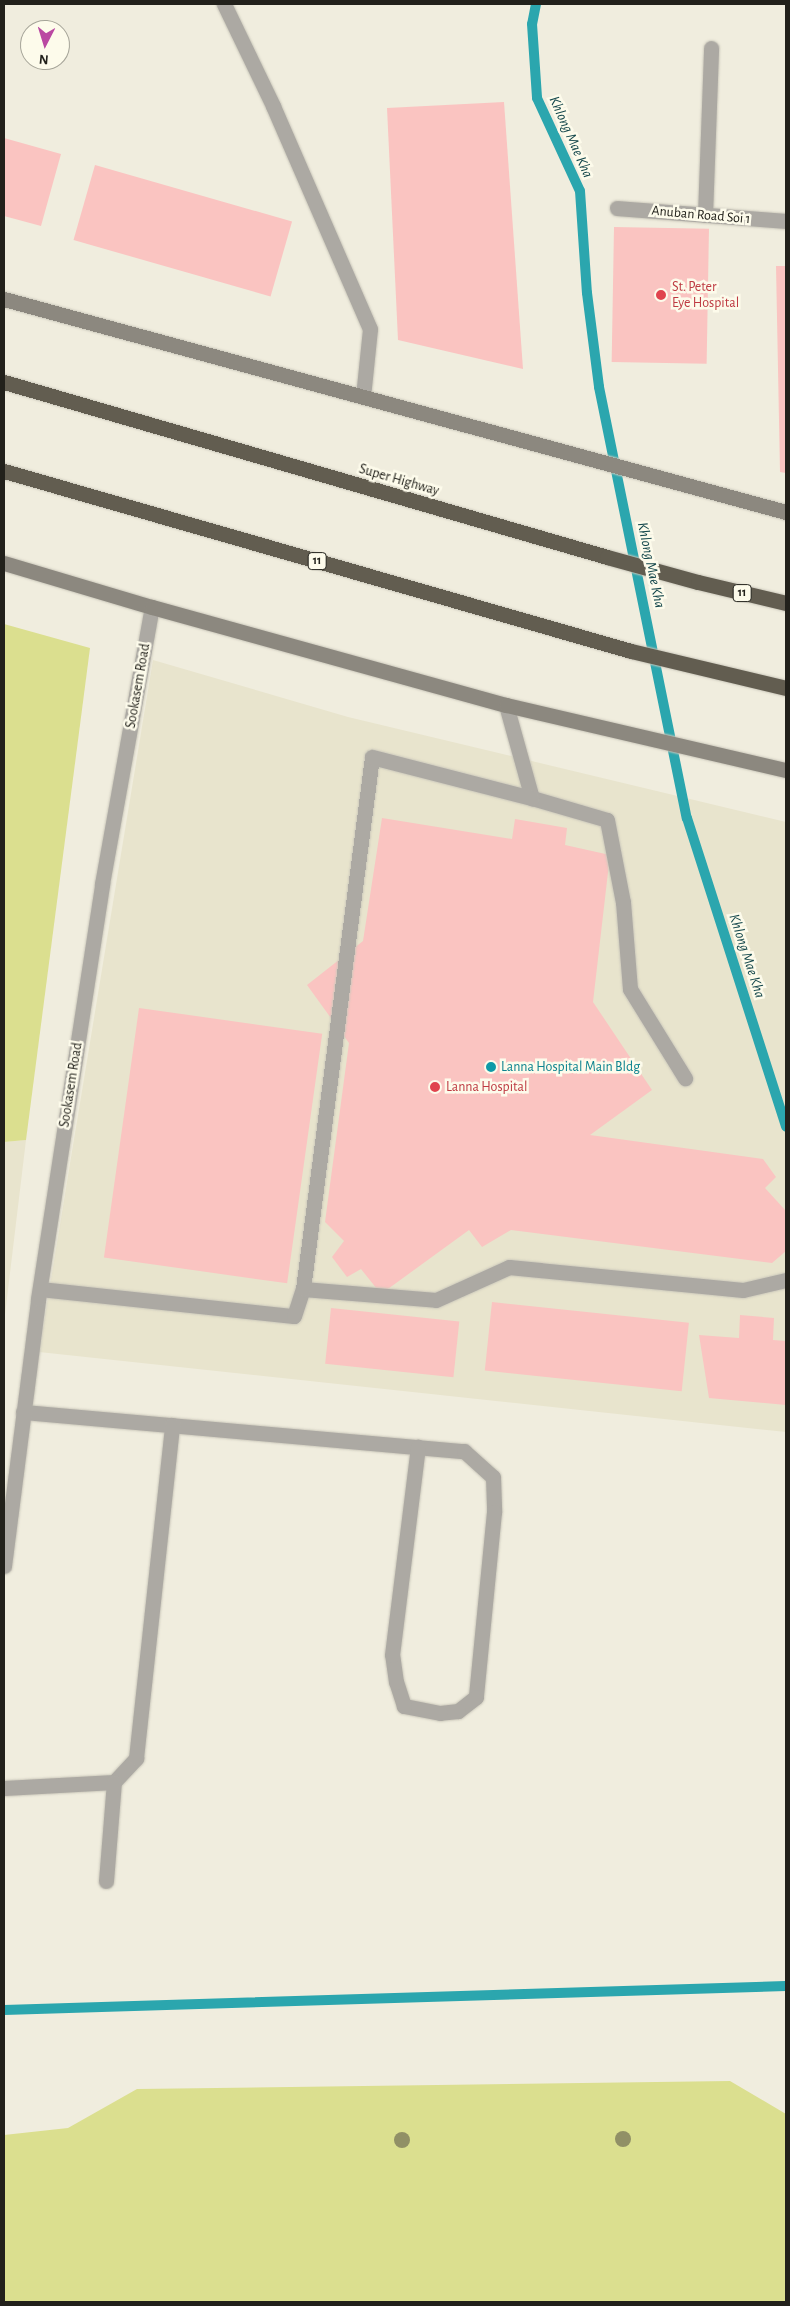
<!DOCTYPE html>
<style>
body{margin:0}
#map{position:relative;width:790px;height:2306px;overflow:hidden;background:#f0edde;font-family:"Alegreya Sans",sans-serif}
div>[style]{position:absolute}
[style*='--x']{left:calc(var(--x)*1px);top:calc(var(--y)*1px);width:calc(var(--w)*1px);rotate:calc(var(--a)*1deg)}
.built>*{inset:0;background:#e8e4cd}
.green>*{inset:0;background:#dbdf8f}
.stream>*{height:10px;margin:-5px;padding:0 5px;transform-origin:5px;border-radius:5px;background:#2ba6ae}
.building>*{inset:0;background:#fac4c1;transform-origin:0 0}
.roads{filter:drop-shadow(0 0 1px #cbc8bb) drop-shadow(0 0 1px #cbc8bb)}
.lane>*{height:15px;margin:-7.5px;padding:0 7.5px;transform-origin:7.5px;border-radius:7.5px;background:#aca9a3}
.street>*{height:15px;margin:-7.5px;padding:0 7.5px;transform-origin:7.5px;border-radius:7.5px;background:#aca9a3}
.secondary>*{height:15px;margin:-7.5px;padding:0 7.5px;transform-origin:7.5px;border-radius:7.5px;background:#8c887f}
.highway>*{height:15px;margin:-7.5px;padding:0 7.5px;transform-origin:7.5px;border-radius:7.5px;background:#625d50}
.trees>*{width:16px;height:16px;margin:-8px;border-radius:50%;background:#919066}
.dots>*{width:14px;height:14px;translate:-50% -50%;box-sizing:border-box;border:2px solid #fdfbeb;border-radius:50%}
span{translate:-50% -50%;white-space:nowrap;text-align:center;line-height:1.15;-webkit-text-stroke:5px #fdfbeb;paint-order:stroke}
.shield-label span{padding:1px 4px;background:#fdfbeb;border:1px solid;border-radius:4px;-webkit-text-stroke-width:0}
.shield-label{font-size:12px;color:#22211b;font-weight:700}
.street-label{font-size:14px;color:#22211b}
.health-label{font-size:14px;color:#be3a42}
.left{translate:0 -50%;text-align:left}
.culture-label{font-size:14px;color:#0d838f}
.water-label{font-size:15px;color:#14474b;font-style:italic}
.frame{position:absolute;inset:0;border:5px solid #22211b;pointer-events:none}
.north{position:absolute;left:20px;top:20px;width:50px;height:50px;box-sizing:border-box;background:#fdfbeb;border:1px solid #a5a498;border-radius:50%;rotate:185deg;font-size:14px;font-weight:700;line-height:20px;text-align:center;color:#22211b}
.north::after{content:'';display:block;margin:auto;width:18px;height:22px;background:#ba48a2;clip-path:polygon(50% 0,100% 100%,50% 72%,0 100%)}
</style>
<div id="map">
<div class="built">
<div style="clip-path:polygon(153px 660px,348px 717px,786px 822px,786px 1432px,39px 1352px)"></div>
<div style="clip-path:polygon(26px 1140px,4px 1323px,4px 1142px)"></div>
</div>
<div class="green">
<div style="clip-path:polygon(4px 624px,90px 648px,26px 1140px,4px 1142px)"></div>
<div style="clip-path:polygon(730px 2081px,786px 2114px,786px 2302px,4px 2302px,4px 2135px,68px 2128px,137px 2089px)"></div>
</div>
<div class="stream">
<div style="--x:536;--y:4;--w:20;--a:101"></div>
<div style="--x:532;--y:24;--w:74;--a:86.1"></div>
<div style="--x:537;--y:98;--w:102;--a:65.2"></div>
<div style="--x:580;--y:191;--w:102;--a:86.1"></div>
<div style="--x:587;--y:293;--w:95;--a:82.7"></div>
<div style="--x:599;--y:387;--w:440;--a:78.5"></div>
<div style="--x:687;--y:818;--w:324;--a:72.2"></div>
<div style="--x:4;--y:2010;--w:782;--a:-1.76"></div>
</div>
<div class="building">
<div style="clip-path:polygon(504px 102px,523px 369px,398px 340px,387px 108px)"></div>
<div style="clip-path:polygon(4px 138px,61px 154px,41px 226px,4px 216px)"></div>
<div style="left:95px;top:165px;width:205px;height:78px;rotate:16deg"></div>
<div style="left:614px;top:227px;width:95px;height:135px;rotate:1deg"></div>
<div style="clip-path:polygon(776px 266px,786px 266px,786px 473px,780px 472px)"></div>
<div style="clip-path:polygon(382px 818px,512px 839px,515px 819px,567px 828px,565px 845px,610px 855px,593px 1002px,652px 1090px,590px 1135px,763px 1159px,776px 1177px,765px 1188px,786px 1211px,786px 1251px,772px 1263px,511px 1230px,482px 1247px,469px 1230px,381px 1294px,361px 1269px,347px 1277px,332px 1257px,344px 1241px,325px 1222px,349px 1043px,307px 985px,363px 941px)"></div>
<div style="left:139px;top:1008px;width:185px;height:252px;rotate:8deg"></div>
<div style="left:492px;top:1302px;width:198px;height:69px;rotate:6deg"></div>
<div style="left:331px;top:1308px;width:129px;height:56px;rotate:6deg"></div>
<div style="clip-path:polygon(740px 1315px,774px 1318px,773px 1340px,786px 1341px,786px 1405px,709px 1398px,699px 1335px,739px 1338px)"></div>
</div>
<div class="roads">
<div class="lane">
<div style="--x:224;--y:4;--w:113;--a:64.3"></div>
<div style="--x:273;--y:106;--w:243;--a:66.5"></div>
<div style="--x:370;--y:329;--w:68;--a:95.9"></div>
<div style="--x:506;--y:705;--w:97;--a:74.4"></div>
<div style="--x:532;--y:798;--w:78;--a:16.3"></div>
<div style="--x:607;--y:820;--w:84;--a:79"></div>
<div style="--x:623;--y:902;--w:87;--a:85.4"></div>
<div style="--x:630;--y:989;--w:105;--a:58.3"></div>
<div style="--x:40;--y:1289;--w:255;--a:6.1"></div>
<div style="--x:294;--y:1316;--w:28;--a:-72"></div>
<div style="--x:303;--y:1289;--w:133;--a:4.7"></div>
<div style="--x:436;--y:1300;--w:80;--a:-24.3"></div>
<div style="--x:509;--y:1267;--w:235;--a:5.6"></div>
<div style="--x:743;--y:1290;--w:44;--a:-13.1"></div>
<div style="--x:303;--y:1289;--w:536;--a:-82.61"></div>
<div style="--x:372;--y:757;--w:165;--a:14.4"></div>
<div style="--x:23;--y:1412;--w:443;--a:5.1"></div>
<div style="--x:464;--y:1451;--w:39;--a:42"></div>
<div style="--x:493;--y:1477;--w:35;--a:88"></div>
<div style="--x:494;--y:1512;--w:186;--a:95.6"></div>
<div style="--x:476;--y:1697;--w:23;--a:142"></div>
<div style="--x:458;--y:1711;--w:18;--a:174"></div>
<div style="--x:440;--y:1713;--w:37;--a:-169"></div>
<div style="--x:404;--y:1706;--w:25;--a:-108"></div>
<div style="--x:396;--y:1682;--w:27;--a:-98"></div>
<div style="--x:392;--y:1655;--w:210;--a:-82.9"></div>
<div style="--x:4;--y:1788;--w:110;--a:-3.1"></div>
<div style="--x:114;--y:1782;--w:33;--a:-47"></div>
<div style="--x:136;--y:1758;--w:335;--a:-83.8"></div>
<div style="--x:106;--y:1881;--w:99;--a:-85.4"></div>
</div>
<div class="street">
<div style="--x:617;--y:208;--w:169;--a:4.4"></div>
<div style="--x:705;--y:215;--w:167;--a:-87.9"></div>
<div style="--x:4;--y:1566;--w:269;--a:-82.7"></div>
<div style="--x:38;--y:1299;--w:420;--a:-81.2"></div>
<div style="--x:102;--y:884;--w:281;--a:-79.8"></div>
</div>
<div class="secondary">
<div style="--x:4;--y:299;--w:810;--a:15.24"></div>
<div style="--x:4;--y:563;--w:154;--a:16.6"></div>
<div style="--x:152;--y:607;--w:367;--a:15.5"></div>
<div style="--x:506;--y:705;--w:287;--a:13.1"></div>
</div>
<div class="highway">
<div style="--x:4;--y:382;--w:628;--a:16.18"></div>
<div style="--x:607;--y:557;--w:94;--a:15.4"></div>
<div style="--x:698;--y:582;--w:90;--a:13.4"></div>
<div style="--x:4;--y:471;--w:652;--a:16.02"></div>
<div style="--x:631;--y:651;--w:159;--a:13.4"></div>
</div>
</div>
<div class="trees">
<div style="left:623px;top:2139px"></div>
<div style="left:402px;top:2140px"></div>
</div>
<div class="dots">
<div style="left:661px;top:295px;background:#e0444e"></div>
<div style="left:491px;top:1067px;background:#0f9aa8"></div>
<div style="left:435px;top:1087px;background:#e0444e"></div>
</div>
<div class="shield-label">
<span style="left:317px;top:561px">11</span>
<span style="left:742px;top:593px">11</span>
</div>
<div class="street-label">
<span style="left:701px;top:215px;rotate:5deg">Anuban Road Soi 1</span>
<span style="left:399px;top:480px;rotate:16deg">Super Highway</span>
<span style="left:138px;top:686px;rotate:-80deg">Sookasem Road</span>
<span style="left:71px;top:1085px;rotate:-81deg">Sookasem Road</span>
</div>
<div class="health-label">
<span class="left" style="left:672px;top:295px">St. Peter<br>Eye Hospital</span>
<span class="left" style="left:446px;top:1087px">Lanna Hospital</span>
</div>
<div class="culture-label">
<span class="left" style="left:501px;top:1067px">Lanna Hospital Main Bldg</span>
</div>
<div class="water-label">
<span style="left:571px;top:137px;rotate:66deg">Khlong Mae Kha</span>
<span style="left:651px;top:565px;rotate:78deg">Khlong Mae Kha</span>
<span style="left:747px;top:956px;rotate:72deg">Khlong Mae Kha</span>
</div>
<div class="frame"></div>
<div class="north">N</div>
</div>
